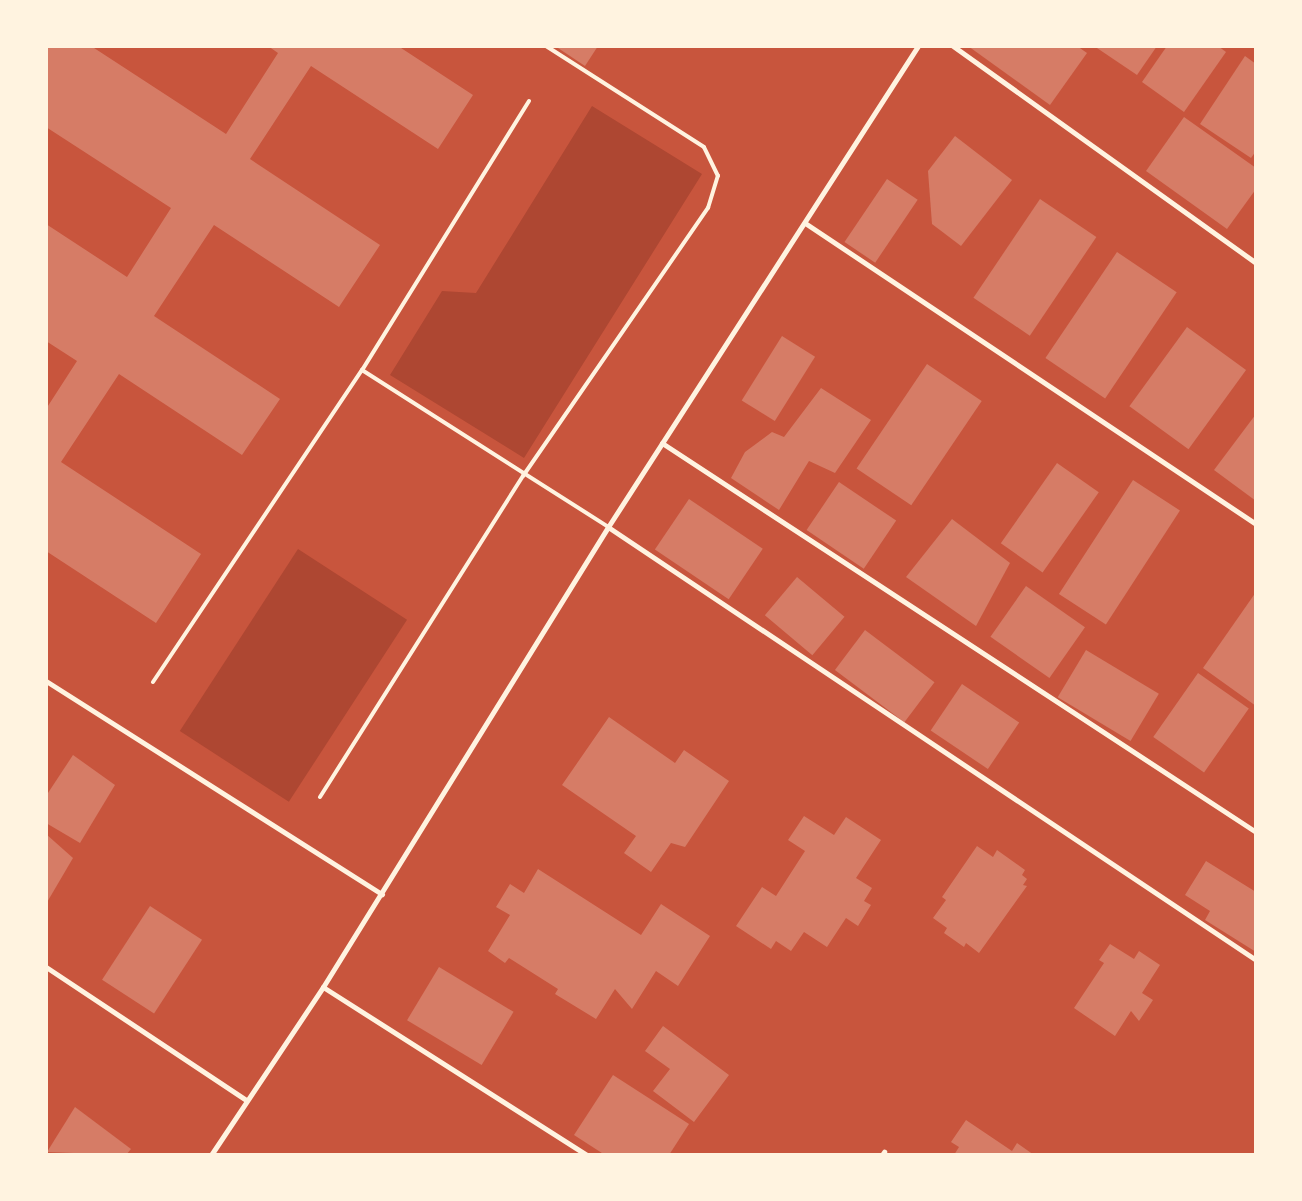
<!DOCTYPE html>
<style>
body{margin:0}
#map{position:relative;width:1302px;height:1201px;overflow:hidden;background:#c8553d;font-family:"PT Sans",sans-serif}
div>[style]{position:absolute}
[style*='--x']{left:calc(var(--x)*1px);top:calc(var(--y)*1px);width:calc(var(--w)*1px);rotate:calc(var(--a)*1deg)}
.green>*{inset:0;background:#ae4732;transform-origin:0 0}
.building>*{inset:0;background:#d67c66;transform-origin:0 0}
.service>*{height:4px;margin:-2px;padding:0 2px;transform-origin:2px;border-radius:2px;background:#fff3e0}
.minor>*{height:5px;margin:-2.5px;padding:0 2.5px;transform-origin:2.5px;border-radius:2.5px;background:#fff3e0}
span{translate:-50% -50%;white-space:nowrap;text-align:center;line-height:1.15;-webkit-text-stroke:4px #fff3e0;paint-order:stroke}
.frame{position:absolute;inset:0;border:48px solid #fff3e0;pointer-events:none}
</style>
<div id="map">
<div class="green">
<div style="clip-path:polygon(592px 106px,702px 174px,524px 458px,390px 375px,442px 291px,476px 293px)"></div>
<div style="left:298px;top:549px;width:130px;height:217px;rotate:33deg"></div>
</div>
<div class="building">
<div style="clip-path:polygon(46px 46px,91px 46px,226px 134px,278px 53px,268px 46px,398px 46px,473px 95px,438px 149px,311px 66px,250px 159px,380px 245px,339px 307px,214px 225px,154px 316px,280px 399px,242px 455px,119px 374px,61px 462px,201px 554px,156px 623px,46px 551px,46px 409px,77px 361px,46px 341px,46px 224px,127px 277px,171px 208px,46px 127px)"></div>
<div style="clip-path:polygon(555px 46px,598px 46px,585px 66px)"></div>
<div style="clip-path:polygon(968px 46px,1077px 46px,1087px 53px,1050px 105px)"></div>
<div style="clip-path:polygon(1094px 46px,1157px 46px,1137px 75px)"></div>
<div style="clip-path:polygon(1167px 46px,1218px 46px,1226px 52px,1184px 112px,1142px 82px)"></div>
<div style="clip-path:polygon(1245px 56px,1256px 64px,1256px 151px,1251px 158px,1200px 124px)"></div>
<div style="clip-path:polygon(1184px 117px,1256px 168px,1256px 189px,1227px 229px,1146px 171px)"></div>
<div style="clip-path:polygon(955px 136px,1012px 180px,961px 246px,932px 224px,928px 171px)"></div>
<div style="left:887px;top:179px;width:37px;height:76px;rotate:34deg"></div>
<div style="left:1040px;top:199px;width:68px;height:119px;rotate:34deg"></div>
<div style="left:1117px;top:252px;width:72px;height:128px;rotate:34deg"></div>
<div style="left:1187px;top:327px;width:73px;height:98px;rotate:36deg"></div>
<div style="left:782px;top:336px;width:39px;height:76px;rotate:32deg"></div>
<div style="left:927px;top:364px;width:66px;height:126px;rotate:34deg"></div>
<div style="clip-path:polygon(821px 388px,871px 420px,835px 473px,809px 461px,779px 510px,731px 478px,745px 452px,772px 432px,784px 437px)"></div>
<div style="clip-path:polygon(1256px 414px,1256px 501px,1214px 470px)"></div>
<div style="left:1057px;top:463px;width:51px;height:98px;rotate:35deg"></div>
<div style="left:1133px;top:480px;width:56px;height:136px;rotate:33deg"></div>
<div style="left:839px;top:482px;width:69px;height:58px;rotate:34deg"></div>
<div style="left:689px;top:499px;width:89px;height:61px;rotate:34deg"></div>
<div style="clip-path:polygon(952px 519px,1010px 563px,976px 626px,906px 577px)"></div>
<div style="left:797px;top:577px;width:62px;height:50px;rotate:40deg"></div>
<div style="left:1026px;top:586px;width:72px;height:62px;rotate:35deg"></div>
<div style="clip-path:polygon(1256px 592px,1256px 706px,1203px 668px)"></div>
<div style="left:865px;top:630px;width:87px;height:50px;rotate:37deg"></div>
<div style="left:1086px;top:650px;width:85px;height:55px;rotate:31deg"></div>
<div style="left:1198px;top:673px;width:62px;height:78px;rotate:35deg"></div>
<div style="left:962px;top:684px;width:69px;height:56px;rotate:34deg"></div>
<div style="clip-path:polygon(609px 717px,675px 763px,684px 750px,729px 781px,685px 847px,671px 843px,651px 872px,624px 853px,636px 836px,562px 785px)"></div>
<div style="clip-path:polygon(73px 755px,115px 785px,80px 843px,46px 823px,46px 796px)"></div>
<div style="clip-path:polygon(804px 816px,834px 835px,846px 817px,881px 840px,856px 878px,872px 888px,864px 901px,871px 905px,858px 926px,846px 918px,827px 947px,804px 932px,791px 951px,776px 941px,771px 949px,736px 926px,762px 887px,776px 896px,805px 851px,788px 840px)"></div>
<div style="clip-path:polygon(46px 834px,73px 858px,46px 904px)"></div>
<div style="clip-path:polygon(977px 846px,993px 857px,997px 850px,1025px 870px,1022px 875px,1027px 879px,1023px 885px,1027px 886px,979px 953px,966px 943px,964px 947px,944px 933px,947px 928px,933px 918px,946px 900px,942px 897px)"></div>
<div style="clip-path:polygon(1206px 861px,1256px 892px,1256px 952px,1205px 920px,1210px 911px,1185px 895px)"></div>
<div style="clip-path:polygon(538px 869px,641px 935px,661px 904px,710px 936px,678px 986px,656px 971px,632px 1009px,615px 989px,596px 1019px,555px 994px,558px 989px,509px 958px,505px 963px,488px 951px,510px 915px,496px 907px,510px 884px,524px 893px)"></div>
<div style="left:150px;top:906px;width:62px;height:88px;rotate:33deg"></div>
<div style="clip-path:polygon(1110px 944px,1134px 959px,1139px 951px,1160px 965px,1142px 993px,1153px 1000px,1139px 1021px,1131px 1011px,1115px 1036px,1074px 1008px,1104px 963px,1099px 960px)"></div>
<div style="left:439px;top:967px;width:87px;height:62px;rotate:31deg"></div>
<div style="clip-path:polygon(663px 1026px,729px 1075px,694px 1122px,653px 1091px,670px 1069px,645px 1051px)"></div>
<div style="clip-path:polygon(613px 1075px,689px 1124px,669px 1155px,605px 1155px,574px 1135px)"></div>
<div style="clip-path:polygon(75px 1107px,131px 1149px,126px 1155px,47px 1152px)"></div>
<div style="clip-path:polygon(966px 1120px,1012px 1151px,1017px 1143px,1034px 1155px,954px 1155px,959px 1147px,951px 1142px)"></div>
</div>
<div class="service">
<div style="--x:529;--y:101;--w:317;--a:121.8"></div>
<div style="--x:362;--y:370;--w:292;--a:32.5"></div>
<div style="--x:153;--y:682;--w:376;--a:-56.2"></div>
<div style="--x:320;--y:797;--w:380;--a:-57.7"></div>
<div style="--x:523;--y:476;--w:326;--a:-55.4"></div>
<div style="--x:708;--y:208;--w:34;--a:-73"></div>
<div style="--x:718;--y:176;--w:32;--a:-116"></div>
<div style="--x:704;--y:147;--w:188;--a:-147.4"></div>
</div>
<div class="minor">
<div style="--x:953;--y:46;--w:373;--a:35.6"></div>
<div style="--x:805;--y:223;--w:542;--a:33.72"></div>
<div style="--x:662;--y:443;--w:710;--a:33.22"></div>
<div style="--x:608;--y:527;--w:779;--a:33.75"></div>
<div style="--x:46;--y:681;--w:398;--a:32.4"></div>
<div style="--x:46;--y:967;--w:240;--a:33.6"></div>
<div style="--x:323;--y:987;--w:313;--a:32.5"></div>
<div style="--x:211;--y:1155;--w:202;--a:-56.3"></div>
<div style="--x:323;--y:987;--w:541;--a:-58.22"></div>
<div style="--x:608;--y:527;--w:572;--a:-57.2"></div>
<div style="--x:882;--y:1155;--w:4;--a:-56"></div>
</div>
<div class="frame"></div>
</div>
